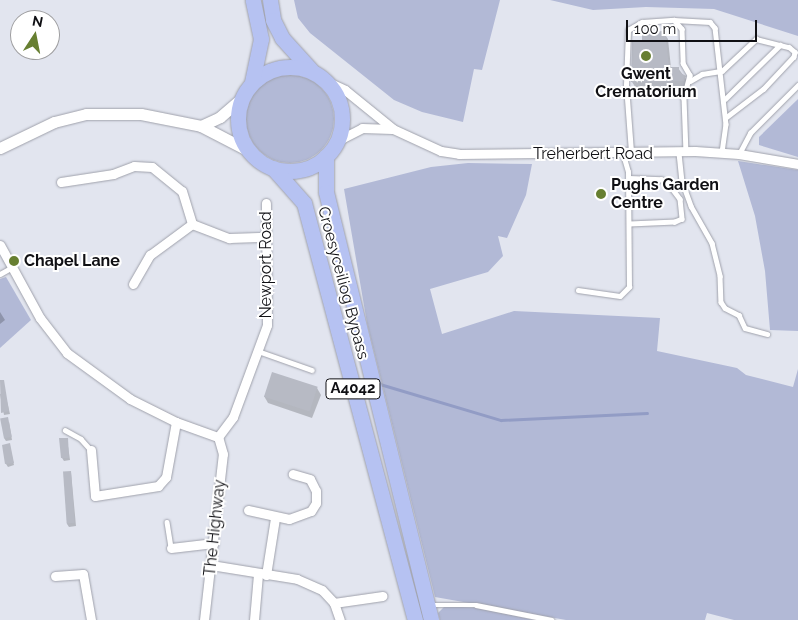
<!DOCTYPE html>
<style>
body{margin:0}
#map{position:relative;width:798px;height:620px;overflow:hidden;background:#e2e5ef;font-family:Raleway,sans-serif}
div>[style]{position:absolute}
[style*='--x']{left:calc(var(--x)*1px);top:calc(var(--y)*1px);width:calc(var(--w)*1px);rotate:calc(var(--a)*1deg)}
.green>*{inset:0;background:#b2b9d6}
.round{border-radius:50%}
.shadow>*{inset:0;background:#0003}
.stream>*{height:2.5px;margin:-1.25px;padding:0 1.25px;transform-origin:1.25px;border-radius:1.25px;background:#929cc5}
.building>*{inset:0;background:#b7bac4;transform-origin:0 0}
.roads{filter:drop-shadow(0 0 1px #9fa1ab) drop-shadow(0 0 1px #9fa1ab)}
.service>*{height:4.5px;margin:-2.25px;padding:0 2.25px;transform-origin:2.25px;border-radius:2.25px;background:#fff}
.minor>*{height:9px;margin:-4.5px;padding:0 4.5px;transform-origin:4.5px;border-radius:4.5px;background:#fff}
.tertiary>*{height:11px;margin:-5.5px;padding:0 5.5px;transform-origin:5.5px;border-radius:5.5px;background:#fff}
.trunk>*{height:15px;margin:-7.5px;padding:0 7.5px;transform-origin:7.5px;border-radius:7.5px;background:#b6c2f2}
.trunk>.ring{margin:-7.5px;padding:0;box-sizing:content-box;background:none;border:15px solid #b6c2f2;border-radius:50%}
.dots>*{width:14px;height:14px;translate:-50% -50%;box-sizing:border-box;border:2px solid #fff;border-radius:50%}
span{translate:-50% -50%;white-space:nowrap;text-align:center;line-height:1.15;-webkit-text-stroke:4px #fff;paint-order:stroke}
.shield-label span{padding:1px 4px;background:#fff;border:1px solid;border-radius:4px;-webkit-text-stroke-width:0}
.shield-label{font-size:15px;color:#101014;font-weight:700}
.poi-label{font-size:16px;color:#101014;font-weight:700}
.left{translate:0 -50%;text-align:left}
.street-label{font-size:16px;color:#101014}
.north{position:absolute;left:10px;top:10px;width:50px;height:50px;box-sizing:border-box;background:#fff;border:1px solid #9f9fa1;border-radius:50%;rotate:11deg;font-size:14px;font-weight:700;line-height:20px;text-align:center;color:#101014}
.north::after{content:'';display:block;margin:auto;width:18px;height:22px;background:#677f31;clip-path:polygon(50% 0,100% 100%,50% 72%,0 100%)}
.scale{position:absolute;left:626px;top:20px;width:131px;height:22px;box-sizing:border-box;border:2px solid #101014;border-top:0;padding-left:6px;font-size:15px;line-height:18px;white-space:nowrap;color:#101014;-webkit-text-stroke:4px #fff;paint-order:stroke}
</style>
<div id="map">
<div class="green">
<div style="clip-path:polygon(294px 0,500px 0,482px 70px,474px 69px,463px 122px,422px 112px,394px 100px,310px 33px,298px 18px)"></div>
<div style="clip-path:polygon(550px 0,798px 0,798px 36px,714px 9px,646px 7px,593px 10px)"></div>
<div class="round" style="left:246px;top:75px;width:88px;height:88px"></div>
<div style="clip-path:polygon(798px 99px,798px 157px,759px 145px,759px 137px)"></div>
<div style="clip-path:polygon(738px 161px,798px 170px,798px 331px,770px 330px,765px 271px,755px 216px)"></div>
<div style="clip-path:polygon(468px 163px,532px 164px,526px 195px,507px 238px,498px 236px,503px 256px,488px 272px,430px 289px,442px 334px,514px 311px,660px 318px,657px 351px,737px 368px,746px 375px,793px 387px,798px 369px,798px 620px,734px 620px,707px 613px,705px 620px,566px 620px,435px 597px,367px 323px,344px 189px,431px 167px)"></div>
<div style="clip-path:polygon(6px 277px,31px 320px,0 348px,0 279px)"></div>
<div style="clip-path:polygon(445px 606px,479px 608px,534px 620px,440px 620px,438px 613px)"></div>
</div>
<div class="shadow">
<div style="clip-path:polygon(664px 33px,668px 39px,671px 68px,678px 68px,689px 83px,688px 87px,636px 88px,632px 82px,644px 42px)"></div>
<div style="clip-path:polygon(0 312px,5px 320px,0 324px)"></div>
<div style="clip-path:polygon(317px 388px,321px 395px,312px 418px,268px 403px,264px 396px)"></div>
<div style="clip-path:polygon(5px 393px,10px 414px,4px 415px,0 394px)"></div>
<div style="clip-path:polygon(9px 422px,12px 440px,6px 441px,4px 438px)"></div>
<div style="clip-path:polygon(67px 439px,70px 460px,64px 461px,62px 458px)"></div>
<div style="clip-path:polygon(9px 444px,14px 465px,8px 467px,6px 464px)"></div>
<div style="clip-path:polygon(71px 472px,76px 526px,69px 527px,67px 524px)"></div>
</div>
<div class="stream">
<div style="--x:380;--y:384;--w:126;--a:16.6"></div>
<div style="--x:501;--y:420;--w:146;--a:-2.7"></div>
</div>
<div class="building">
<div style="clip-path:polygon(665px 31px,669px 67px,679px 67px,679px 72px,686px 76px,684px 81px,631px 82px,632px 41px,642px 41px,642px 32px)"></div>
<div style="left:272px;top:372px;width:48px;height:26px;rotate:18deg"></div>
<div style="clip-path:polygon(0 380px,4px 380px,9px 411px,1px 413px)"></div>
<div style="left:8px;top:417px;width:20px;height:8px;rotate:79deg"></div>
<div style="clip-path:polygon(59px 438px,68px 438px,69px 458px,61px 458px)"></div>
<div style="clip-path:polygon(10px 443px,14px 463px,5px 464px,2px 445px)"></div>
<div style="left:71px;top:471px;width:52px;height:8px;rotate:86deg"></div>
</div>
<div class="roads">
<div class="service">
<div style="--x:674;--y:20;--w:12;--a:48"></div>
<div style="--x:682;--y:29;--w:34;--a:88"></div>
<div style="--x:683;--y:63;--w:14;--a:60"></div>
<div style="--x:690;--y:75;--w:24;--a:105"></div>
<div style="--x:684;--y:98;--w:54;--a:87.9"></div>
<div style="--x:690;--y:81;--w:14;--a:-30"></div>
<div style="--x:702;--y:74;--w:20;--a:-9"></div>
<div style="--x:722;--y:71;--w:47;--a:-43.3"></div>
<div style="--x:756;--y:39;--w:34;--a:14"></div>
<div style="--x:789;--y:47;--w:8;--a:40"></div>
<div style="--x:795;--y:52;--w:5;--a:101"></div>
<div style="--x:794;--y:57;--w:44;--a:133.2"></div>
<div style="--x:764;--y:89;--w:48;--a:142.7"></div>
<div style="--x:725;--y:99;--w:77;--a:-44.5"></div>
<div style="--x:631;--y:152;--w:67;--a:-94.3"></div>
<div style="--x:626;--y:85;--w:55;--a:-87.9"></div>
<div style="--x:628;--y:30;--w:16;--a:-30"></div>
<div style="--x:642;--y:22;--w:32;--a:-4"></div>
<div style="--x:674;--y:20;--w:36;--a:3"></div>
<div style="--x:710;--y:22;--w:8;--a:50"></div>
<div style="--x:715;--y:28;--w:97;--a:83.5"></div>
<div style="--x:726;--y:124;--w:29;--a:98"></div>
<div style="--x:679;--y:153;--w:28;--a:84"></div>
<div style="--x:682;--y:181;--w:27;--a:70"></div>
<div style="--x:691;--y:206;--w:43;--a:60.4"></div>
<div style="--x:712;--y:243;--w:34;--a:76"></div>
<div style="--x:720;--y:276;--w:26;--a:88"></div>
<div style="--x:721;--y:302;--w:7;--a:56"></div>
<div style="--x:725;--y:308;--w:16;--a:27"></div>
<div style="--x:739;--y:315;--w:14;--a:65"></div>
<div style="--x:745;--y:328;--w:23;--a:15"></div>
<div style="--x:739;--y:154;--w:24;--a:-62"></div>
<div style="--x:750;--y:133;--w:68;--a:-45"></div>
<div style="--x:629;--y:178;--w:32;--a:2"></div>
<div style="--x:661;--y:179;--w:8;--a:30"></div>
<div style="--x:668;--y:183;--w:20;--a:53"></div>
<div style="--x:680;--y:199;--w:20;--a:84"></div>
<div style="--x:682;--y:219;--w:8;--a:157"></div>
<div style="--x:675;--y:222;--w:45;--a:177.5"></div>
<div style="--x:0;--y:274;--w:13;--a:-29"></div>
<div style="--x:578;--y:290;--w:42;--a:8.1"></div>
<div style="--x:620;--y:296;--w:13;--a:-45"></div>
<div style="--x:629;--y:287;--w:115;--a:-90.5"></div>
<div style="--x:628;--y:172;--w:19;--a:-106"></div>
<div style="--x:258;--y:351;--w:57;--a:19.4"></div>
<div style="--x:65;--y:430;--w:18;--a:29"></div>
<div style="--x:81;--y:439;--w:15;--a:48"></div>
<div style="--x:167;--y:522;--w:26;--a:81"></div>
<div style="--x:431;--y:605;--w:45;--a:0"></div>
<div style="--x:476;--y:605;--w:77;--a:11.2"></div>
</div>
<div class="minor">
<div style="--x:326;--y:81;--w:21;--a:25"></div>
<div style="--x:345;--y:90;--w:62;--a:39.1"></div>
<div style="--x:393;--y:129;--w:53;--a:24.6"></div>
<div style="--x:441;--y:151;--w:18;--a:9"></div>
<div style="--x:459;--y:154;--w:236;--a:-0.7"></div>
<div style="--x:695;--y:151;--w:44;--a:3.9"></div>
<div style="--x:739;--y:154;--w:60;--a:9.6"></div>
<div style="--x:337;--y:141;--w:28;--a:-27"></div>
<div style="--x:362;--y:128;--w:30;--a:2"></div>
<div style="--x:61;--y:182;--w:53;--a:-8.7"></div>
<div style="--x:113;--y:174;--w:22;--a:-21"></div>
<div style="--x:134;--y:166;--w:18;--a:3"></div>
<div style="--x:152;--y:167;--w:38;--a:39"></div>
<div style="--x:182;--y:191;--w:34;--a:73"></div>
<div style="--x:192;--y:224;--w:40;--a:21"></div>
<div style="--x:229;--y:238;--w:37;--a:-2"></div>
<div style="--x:0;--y:245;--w:83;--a:61.3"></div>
<div style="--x:40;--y:318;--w:44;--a:52.4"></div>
<div style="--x:67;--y:353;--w:78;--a:36.1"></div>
<div style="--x:130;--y:399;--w:51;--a:26.6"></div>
<div style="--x:176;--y:422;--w:45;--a:19.7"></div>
<div style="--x:133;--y:284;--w:34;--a:-60"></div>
<div style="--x:150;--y:255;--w:52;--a:-36.4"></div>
<div style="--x:218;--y:437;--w:25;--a:-53"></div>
<div style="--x:233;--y:417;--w:98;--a:-69.7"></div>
<div style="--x:267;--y:325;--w:122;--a:-90.5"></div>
<div style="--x:91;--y:450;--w:46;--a:85"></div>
<div style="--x:95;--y:496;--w:64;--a:-9"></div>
<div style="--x:158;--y:486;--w:12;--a:-48"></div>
<div style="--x:166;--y:477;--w:56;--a:-79.7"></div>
<div style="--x:248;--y:510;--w:42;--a:12.4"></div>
<div style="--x:289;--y:519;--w:23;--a:-20"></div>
<div style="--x:311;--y:511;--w:9;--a:-58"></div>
<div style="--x:316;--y:503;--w:12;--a:-90"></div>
<div style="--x:316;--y:491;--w:13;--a:-117"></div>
<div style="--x:310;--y:479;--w:18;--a:-164"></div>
<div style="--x:171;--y:548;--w:43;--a:-6.6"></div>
<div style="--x:211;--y:565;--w:87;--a:9.2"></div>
<div style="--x:297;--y:579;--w:27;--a:24"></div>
<div style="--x:322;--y:590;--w:18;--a:47"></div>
<div style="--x:334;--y:603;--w:18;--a:71"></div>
<div style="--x:266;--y:575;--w:58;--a:-81"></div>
<div style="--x:55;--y:576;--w:28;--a:-4"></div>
<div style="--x:83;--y:574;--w:47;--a:80.1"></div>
<div style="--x:334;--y:603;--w:49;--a:-8.3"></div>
<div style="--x:204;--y:620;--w:167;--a:-83.5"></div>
<div style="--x:223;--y:454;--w:18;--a:-106"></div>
<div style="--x:254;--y:620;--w:46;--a:-85"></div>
</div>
<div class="tertiary">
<div style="--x:201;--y:126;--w:21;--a:-25"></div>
<div style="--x:220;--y:117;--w:28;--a:-41"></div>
<div style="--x:0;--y:148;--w:60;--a:-25.7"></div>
<div style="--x:54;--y:122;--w:33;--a:-14"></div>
<div style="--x:86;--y:114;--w:55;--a:0"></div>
<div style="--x:141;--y:114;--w:61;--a:11.3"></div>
<div style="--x:201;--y:126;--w:54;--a:27.5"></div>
</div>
<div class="trunk">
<div style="--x:270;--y:0;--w:20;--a:81"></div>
<div style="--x:273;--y:20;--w:20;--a:63"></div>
<div style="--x:282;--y:38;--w:43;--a:47.8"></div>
<div class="ring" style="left:238px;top:67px;width:89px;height:89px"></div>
<div style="--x:252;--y:82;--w:44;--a:-78.2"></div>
<div style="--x:261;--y:39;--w:40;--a:-102"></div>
<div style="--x:326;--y:156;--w:36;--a:90"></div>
<div style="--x:326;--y:192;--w:441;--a:76.2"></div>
<div style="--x:273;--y:168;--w:47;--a:48.5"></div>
<div style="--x:304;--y:203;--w:432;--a:75.1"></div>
</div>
</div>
<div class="dots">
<div style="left:646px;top:56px;background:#677f31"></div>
<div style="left:601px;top:194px;background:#677f31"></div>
<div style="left:14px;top:261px;background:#677f31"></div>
</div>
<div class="shield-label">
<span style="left:353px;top:389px">A4042</span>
</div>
<div class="poi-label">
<span style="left:646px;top:83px">Gwent<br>Crematorium</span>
<span class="left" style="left:611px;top:194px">Pughs Garden<br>Centre</span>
<span class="left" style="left:24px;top:261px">Chapel Lane</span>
</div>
<div class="street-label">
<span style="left:593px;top:154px">Treherbert Road</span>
<span style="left:266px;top:265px;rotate:-90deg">Newport Road</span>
<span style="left:343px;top:283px;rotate:75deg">Croesyceiliog Bypass</span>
<span style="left:215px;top:528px;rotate:-84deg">The Highway</span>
</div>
<div class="north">N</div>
<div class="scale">100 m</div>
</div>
